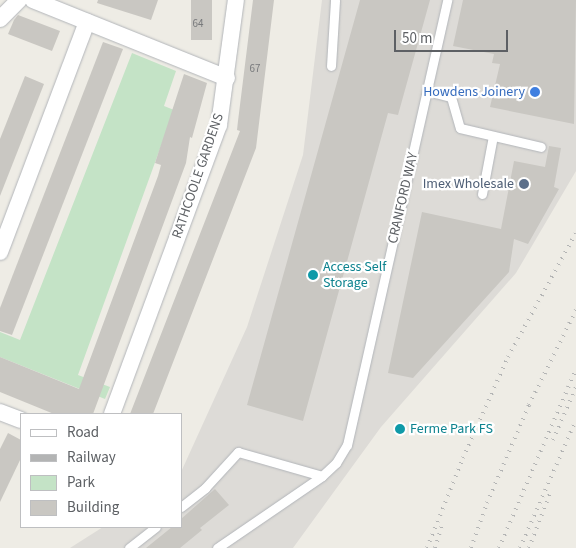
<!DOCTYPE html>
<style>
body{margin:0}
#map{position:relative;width:576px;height:548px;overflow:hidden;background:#eeece5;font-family:"Source Sans 3",sans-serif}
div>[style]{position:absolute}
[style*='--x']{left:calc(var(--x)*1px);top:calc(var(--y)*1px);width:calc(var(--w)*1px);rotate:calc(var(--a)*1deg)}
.industrial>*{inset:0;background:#dddbd7}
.green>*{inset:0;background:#c4e3c6}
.building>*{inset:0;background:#c9c7c2;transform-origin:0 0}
.roads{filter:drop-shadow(0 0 1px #b2b5b9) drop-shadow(0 0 1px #b2b5b9)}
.service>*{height:9px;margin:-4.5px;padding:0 4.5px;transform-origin:4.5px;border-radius:4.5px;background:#fff}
.minor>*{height:16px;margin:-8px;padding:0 8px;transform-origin:8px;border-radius:8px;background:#fff}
.rail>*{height:4px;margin-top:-2px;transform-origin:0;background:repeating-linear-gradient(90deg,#b3b4b4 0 1px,transparent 0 7px)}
.dots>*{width:14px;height:14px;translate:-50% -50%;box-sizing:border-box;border:2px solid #fff;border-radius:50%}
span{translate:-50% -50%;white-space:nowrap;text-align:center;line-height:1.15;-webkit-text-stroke:4.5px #fff;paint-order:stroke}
.number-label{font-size:11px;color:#787a7c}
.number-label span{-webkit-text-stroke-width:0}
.shop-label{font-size:14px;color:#366cbe}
.right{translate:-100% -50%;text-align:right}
.street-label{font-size:14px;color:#5d6064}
.service-label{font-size:14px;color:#4e5e75}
.culture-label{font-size:14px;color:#0d838f}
.left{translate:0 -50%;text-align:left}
.legend{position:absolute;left:20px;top:413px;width:162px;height:115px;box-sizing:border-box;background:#fff;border:1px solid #bebfc1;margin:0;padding:6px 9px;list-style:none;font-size:15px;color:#5d6064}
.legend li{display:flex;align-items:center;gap:10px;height:25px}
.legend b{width:25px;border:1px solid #bebfc1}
.scale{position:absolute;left:394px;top:30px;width:114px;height:22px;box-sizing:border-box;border:2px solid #5d6064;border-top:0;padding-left:6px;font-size:15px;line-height:18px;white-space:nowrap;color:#5d6064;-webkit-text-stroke:4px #fff;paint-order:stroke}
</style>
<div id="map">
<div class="industrial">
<div style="clip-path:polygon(322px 0,576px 0,576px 171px,516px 273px,381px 427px,293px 548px,70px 548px,103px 527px,181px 527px,181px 472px,247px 327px,303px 155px)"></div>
</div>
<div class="green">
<div style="clip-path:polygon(132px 53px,176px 71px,164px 106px,174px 110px,78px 375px,110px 387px,105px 399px,0 357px,0 332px,20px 340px)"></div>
</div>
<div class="building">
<div style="clip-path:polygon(98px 0,158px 0,151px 20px,97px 3px)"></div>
<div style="left:191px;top:0;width:21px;height:40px"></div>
<div style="clip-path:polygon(253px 0,274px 0,256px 148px,153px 414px,130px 414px,240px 131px,237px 130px,238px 121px)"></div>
<div style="clip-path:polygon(360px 0,430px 0,398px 115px,388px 113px,303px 421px,247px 405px)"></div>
<div style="clip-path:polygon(463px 0,576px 0,574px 124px,490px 107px,500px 64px,492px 63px,494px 54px,453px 46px)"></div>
<div style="clip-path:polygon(18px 15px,60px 31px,52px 51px,8px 34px,14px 20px)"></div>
<div style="clip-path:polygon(103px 42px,123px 49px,12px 335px,0 331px,0 308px)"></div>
<div style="clip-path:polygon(184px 74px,207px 83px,192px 138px,190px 137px,186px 163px,93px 414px,54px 414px,0 392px,0 357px,79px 389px,158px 176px,161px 165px,155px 163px)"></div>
<div style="clip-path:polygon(25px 76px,44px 84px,0 196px,0 139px)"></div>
<div style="clip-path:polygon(549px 146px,561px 148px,554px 187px,559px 189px,528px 244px,514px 239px,509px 272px,413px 378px,388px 373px,422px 212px,501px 229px,514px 161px,545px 167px)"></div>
<div style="clip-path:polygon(8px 433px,21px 440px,21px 458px,0 502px,0 449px)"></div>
<div style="clip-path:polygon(215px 489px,229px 505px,200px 528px,202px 530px,180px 548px,146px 548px,172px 527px,181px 527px,181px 519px)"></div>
</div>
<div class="roads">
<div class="service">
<div style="--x:331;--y:66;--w:66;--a:-86.5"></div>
<div style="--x:427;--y:91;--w:25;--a:14"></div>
<div style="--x:451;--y:97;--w:32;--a:74"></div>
<div style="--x:460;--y:128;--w:83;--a:13.2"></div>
<div style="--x:482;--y:194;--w:59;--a:-79.3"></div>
<div style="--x:181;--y:507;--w:31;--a:-38"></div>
<div style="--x:205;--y:488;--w:49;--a:-47.5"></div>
<div style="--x:238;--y:452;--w:87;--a:15.9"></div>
<div style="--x:129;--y:548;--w:34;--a:-38"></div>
<div style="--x:217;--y:548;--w:127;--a:-34.4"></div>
<div style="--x:322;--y:476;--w:19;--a:-43"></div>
<div style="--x:336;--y:463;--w:21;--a:-59"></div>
<div style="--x:347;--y:445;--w:456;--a:-77.3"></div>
</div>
<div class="minor">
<div style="--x:33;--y:0;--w:209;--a:21.9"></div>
<div style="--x:0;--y:19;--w:27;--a:-45"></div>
<div style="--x:0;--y:252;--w:246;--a:-69.3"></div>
<div style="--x:0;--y:412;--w:22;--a:21"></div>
<div style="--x:112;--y:414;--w:308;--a:-69.7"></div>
<div style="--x:219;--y:125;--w:126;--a:-82.3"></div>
</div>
</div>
<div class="rail">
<div style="--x:553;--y:440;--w:58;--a:-66.5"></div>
<div style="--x:427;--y:548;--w:97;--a:-68.2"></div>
<div style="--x:463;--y:458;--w:111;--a:-66"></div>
<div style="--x:508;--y:357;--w:141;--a:-61.3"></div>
<div style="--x:435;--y:548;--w:24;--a:-73"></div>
<div style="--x:471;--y:548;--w:48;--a:-70.4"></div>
<div style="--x:487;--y:503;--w:107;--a:-66.8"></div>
<div style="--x:529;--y:405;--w:106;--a:-63.7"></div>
<div style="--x:499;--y:548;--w:195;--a:-66.7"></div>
<div style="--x:520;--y:548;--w:140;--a:-66.4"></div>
<div style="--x:529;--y:548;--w:61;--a:-68.9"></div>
</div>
<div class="dots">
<div style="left:535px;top:92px;background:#3f7fe0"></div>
<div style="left:524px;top:184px;background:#5c6f8a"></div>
<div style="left:313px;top:275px;background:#0f9aa8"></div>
<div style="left:400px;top:429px;background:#0f9aa8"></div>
</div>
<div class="number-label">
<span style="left:198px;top:24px">64</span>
<span style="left:255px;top:69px">67</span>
</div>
<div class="shop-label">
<span class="right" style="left:525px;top:92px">Howdens Joinery</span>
</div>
<div class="street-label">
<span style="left:198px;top:176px;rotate:-71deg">RATHCOOLE GARDENS</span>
<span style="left:403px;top:198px;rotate:-77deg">CRANFORD WAY</span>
</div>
<div class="service-label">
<span class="right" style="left:514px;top:184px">Imex Wholesale</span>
</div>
<div class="culture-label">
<span class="left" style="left:323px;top:275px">Access Self<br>Storage</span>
<span class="left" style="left:410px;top:429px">Ferme Park FS</span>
</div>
<ul class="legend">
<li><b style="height:6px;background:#fff"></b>Road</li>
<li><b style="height:6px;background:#b3b4b4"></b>Railway</li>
<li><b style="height:14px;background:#c4e3c6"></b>Park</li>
<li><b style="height:14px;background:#c9c7c2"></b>Building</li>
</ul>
<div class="scale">50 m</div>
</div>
